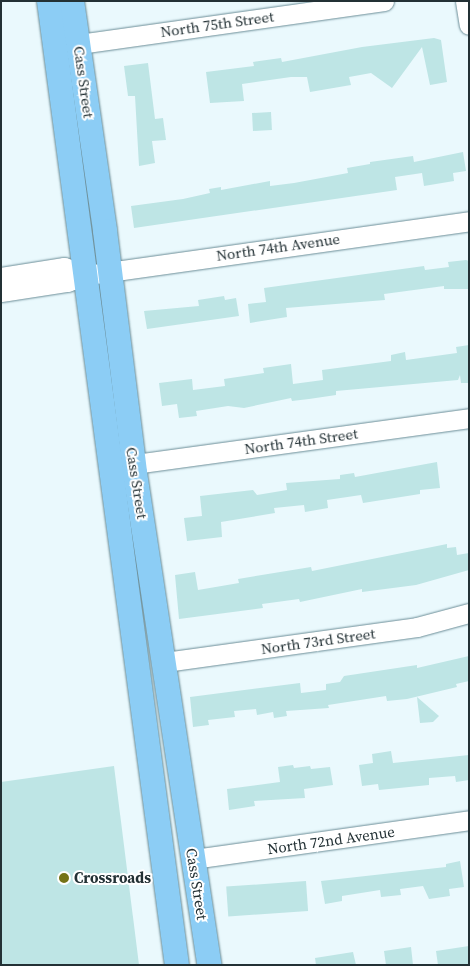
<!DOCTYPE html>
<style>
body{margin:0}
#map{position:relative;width:470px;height:966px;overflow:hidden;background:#eaf9fd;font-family:"Source Serif 4",serif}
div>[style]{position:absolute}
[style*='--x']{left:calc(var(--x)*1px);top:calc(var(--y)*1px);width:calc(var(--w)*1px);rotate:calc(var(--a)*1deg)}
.building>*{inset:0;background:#bee5e5;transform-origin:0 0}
.roads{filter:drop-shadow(0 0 1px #6b8d97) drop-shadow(0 0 1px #6b8d97)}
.minor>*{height:19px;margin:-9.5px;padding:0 9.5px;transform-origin:9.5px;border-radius:9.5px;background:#fff}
.major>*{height:24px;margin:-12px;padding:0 12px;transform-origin:12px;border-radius:12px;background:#8ccdf5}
.dots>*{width:14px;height:14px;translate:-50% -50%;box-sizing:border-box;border:2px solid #fff;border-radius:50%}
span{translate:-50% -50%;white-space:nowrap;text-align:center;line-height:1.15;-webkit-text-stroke:4px #fff;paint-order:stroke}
.street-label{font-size:15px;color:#233135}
.poi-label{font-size:15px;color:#233135;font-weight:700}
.left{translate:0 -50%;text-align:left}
.frame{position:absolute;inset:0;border:2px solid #233135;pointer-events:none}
</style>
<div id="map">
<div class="building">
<div style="clip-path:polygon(434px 38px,441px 40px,447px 82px,430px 85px,422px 47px,392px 88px,371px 73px,349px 77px,351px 85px,310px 92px,307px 77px,291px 77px,242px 84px,244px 101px,210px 103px,206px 72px,254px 66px,253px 62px,281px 58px,282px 62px,362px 47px)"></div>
<div style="clip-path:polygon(148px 63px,155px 119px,163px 118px,166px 140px,152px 141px,155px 163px,139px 166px,135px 96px,128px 96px,124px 66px)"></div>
<div style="left:271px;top:112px;width:18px;height:19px;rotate:87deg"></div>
<div style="clip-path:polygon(463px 152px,466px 171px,453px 173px,454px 181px,424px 186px,422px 173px,395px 177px,397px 190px,134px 228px,131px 206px,183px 199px,210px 193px,209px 189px,221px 187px,221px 190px,270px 181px,270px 186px,294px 183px,348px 173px,347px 168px,370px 164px,370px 162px,413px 156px,414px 162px)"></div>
<div style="clip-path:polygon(466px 260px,469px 261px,469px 289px,444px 289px,444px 286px,384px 294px,385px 300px,286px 308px,287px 317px,250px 323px,248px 304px,266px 302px,264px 288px,424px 266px,425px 270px,449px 267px,448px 262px)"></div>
<div style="clip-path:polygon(224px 296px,225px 300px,236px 298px,239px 316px,147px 329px,144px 311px,199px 306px,198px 300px)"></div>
<div style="clip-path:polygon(469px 345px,469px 383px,461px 383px,460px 375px,458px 380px,336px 391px,336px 395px,309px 399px,292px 401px,291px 398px,244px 408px,228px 406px,196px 411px,197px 416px,179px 418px,177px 404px,162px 406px,159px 383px,192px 379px,193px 390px,225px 386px,224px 379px,264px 373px,263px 368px,291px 364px,293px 384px,323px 380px,322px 370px,391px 361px,391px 355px,405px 352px,406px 360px,457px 353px,456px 347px)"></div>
<div style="clip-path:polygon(437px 462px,440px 488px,420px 490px,420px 494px,363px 503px,361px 495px,327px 500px,328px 508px,305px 512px,304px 505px,274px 508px,275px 513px,221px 522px,222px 537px,187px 541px,184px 518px,202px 516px,200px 496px,253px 490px,257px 495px,287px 490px,286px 483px,340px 479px,340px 475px,354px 473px,355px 477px)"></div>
<div style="clip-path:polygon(447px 544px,447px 548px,456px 547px,457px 555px,469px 553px,469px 570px,416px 585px,362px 592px,362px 589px,300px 602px,299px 599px,262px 604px,263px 608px,179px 619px,175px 575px,195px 572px,198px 590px,239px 583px,238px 579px,311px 567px,312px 571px)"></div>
<div style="clip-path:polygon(469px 656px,469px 681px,456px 684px,457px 687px,407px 699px,387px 701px,386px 696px,328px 705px,329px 708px,286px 711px,287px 716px,274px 718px,273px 712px,257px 715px,256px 709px,234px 711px,235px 717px,208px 720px,209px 725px,193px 727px,190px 697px,300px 683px,301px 693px,326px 690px,326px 684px,340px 682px,344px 676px,417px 665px,417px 668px)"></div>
<div style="clip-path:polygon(417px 697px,439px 716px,433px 722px,420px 723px)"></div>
<div style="clip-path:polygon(391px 751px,393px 763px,469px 755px,469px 780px,456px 782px,455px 776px,429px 778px,429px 785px,379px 790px,378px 784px,362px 786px,359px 765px,373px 763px,372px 754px)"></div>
<div style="clip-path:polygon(293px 765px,294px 768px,310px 766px,311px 769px,330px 767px,333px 785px,304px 789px,305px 798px,254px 801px,255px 806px,229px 810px,227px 789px,280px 782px,278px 767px)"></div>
<div style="clip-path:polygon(114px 766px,139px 965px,1px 965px,1px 782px)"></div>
<div style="clip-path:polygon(460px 861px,464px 887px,449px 889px,450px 896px,429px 899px,423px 886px,400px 889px,401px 895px,381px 897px,380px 890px,342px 896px,342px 901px,325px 904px,321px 881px,446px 867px,446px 864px)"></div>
<div style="left:306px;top:881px;width:30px;height:80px;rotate:86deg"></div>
<div style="clip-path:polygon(469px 946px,469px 965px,438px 965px,436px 951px)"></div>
<div style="clip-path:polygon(411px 947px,413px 965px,386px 965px,384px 951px)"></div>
<div style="clip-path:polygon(353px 952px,356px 965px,316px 965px,315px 958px)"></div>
</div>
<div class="roads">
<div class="minor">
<div style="--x:465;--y:1;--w:24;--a:81"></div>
<div style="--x:79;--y:44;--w:308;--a:-8"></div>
<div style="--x:1;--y:277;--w:64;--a:-9"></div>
<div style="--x:64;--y:267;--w:24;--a:19"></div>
<div style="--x:1;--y:292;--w:67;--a:-8.6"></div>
<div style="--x:67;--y:282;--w:21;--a:-19"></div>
<div style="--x:87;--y:275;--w:386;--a:-8"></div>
<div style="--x:134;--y:464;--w:338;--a:-7.8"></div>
<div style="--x:165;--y:662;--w:254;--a:-7.9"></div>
<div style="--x:417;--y:627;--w:54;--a:-15.1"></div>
<div style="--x:193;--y:859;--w:279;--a:-8"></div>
</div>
<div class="major">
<div style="--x:49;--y:1;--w:972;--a:82.44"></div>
<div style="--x:72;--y:1;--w:232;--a:81.8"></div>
<div style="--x:105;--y:231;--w:244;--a:82.9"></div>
<div style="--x:135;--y:473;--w:498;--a:81.4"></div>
</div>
</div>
<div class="dots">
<div style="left:64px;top:878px;background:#757317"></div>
</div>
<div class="street-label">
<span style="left:217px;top:24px;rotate:-8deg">North 75th Street</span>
<span style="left:84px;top:82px;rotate:82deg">Cass Street</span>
<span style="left:278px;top:247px;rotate:-8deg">North 74th Avenue</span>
<span style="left:301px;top:441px;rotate:-8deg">North 74th Street</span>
<span style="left:137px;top:483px;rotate:81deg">Cass Street</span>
<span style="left:318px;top:641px;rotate:-8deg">North 73rd Street</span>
<span style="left:331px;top:840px;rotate:-8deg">North 72nd Avenue</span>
<span style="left:197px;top:884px;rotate:81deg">Cass Street</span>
</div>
<div class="poi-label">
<span class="left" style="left:74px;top:878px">Crossroads</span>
</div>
<div class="frame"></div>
</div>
